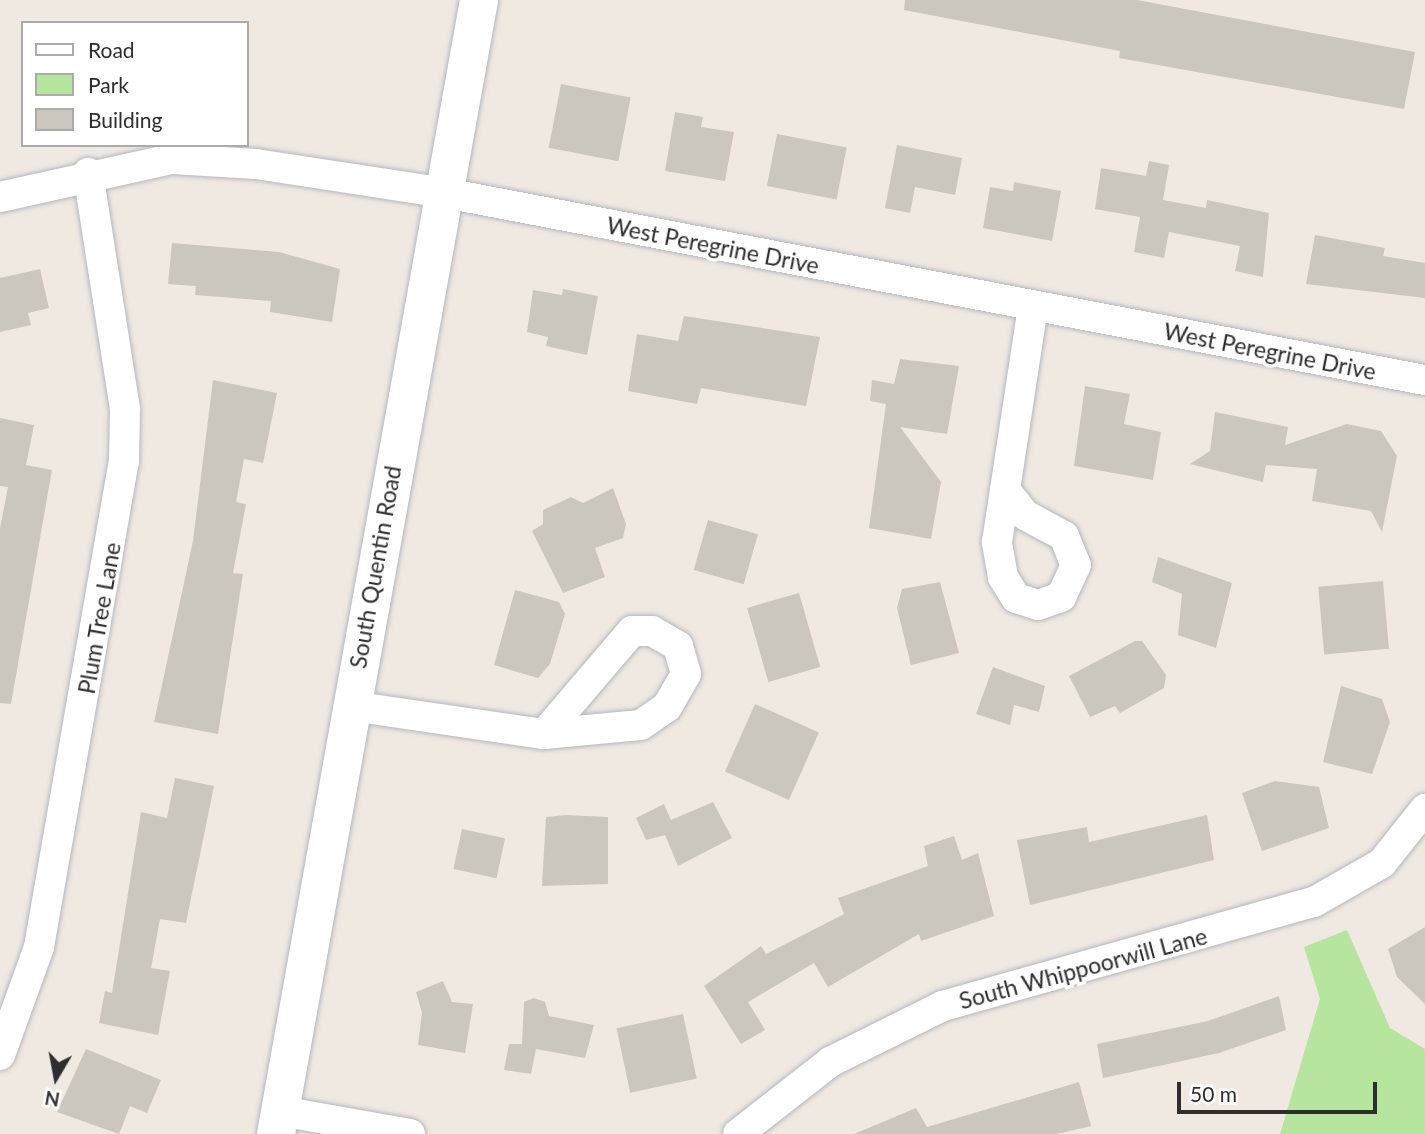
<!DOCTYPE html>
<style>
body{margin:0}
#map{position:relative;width:1425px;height:1134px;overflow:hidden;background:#efe9e1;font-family:Lato,sans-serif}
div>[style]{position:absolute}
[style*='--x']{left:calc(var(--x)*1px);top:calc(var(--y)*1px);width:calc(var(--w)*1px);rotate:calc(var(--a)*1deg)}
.green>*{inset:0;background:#b6e59e}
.building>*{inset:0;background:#cbc7bf;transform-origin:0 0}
.roads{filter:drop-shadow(0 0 2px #b4b7c1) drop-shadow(0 0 2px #b4b7c1)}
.street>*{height:30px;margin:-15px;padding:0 15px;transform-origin:15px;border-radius:15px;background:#fff}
.secondary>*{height:38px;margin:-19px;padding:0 19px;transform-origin:19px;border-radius:19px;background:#fff}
span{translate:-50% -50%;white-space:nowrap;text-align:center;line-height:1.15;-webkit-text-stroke:7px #fff;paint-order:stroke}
.street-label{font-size:23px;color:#2e2e2e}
.legend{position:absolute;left:21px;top:21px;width:228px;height:126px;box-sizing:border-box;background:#fff;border:2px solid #ababab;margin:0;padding:9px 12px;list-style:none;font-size:21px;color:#2e2e2e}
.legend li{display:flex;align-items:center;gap:14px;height:35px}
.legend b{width:35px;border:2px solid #ababab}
.north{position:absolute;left:21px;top:1043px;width:70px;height:70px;-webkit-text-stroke:5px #fff;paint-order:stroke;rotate:190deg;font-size:19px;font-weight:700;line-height:28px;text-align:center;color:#2e2e2e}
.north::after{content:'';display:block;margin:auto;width:24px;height:32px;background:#2e2e2e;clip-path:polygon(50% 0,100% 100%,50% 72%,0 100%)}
.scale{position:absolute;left:1177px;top:1082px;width:200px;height:32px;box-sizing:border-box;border:4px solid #2e2e2e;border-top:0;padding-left:9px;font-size:21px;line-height:24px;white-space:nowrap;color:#2e2e2e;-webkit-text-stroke:5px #fff;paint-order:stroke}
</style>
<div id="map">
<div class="green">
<div style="clip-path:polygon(1347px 930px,1390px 1028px,1425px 1049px,1425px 1134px,1280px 1134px,1320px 999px,1304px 947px)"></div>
</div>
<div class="building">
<div style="clip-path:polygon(905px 0,1137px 0,1415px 52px,1404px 109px,1119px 58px,1120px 51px,904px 10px)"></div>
<div style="left:561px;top:84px;width:71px;height:65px;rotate:11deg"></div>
<div style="clip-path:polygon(675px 112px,703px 117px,701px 127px,734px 132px,725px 181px,665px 171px)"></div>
<div style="left:777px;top:134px;width:71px;height:53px;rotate:11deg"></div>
<div style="clip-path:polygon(897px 145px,962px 158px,955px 195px,915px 187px,910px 213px,885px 208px)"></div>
<div style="clip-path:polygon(1149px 161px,1169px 165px,1163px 200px,1206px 208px,1207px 200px,1269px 213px,1263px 277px,1235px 271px,1240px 246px,1169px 232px,1164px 258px,1134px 252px,1140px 217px,1095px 209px,1101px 168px,1146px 176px)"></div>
<div style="clip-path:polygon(1014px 182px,1061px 191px,1052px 241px,983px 228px,990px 187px,1013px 191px)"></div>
<div style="clip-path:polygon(1315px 235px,1385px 248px,1383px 256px,1425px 263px,1425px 298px,1306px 284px)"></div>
<div style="clip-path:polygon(172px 243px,279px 252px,340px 269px,332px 322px,270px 312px,271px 301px,195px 295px,196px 286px,168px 284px)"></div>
<div style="clip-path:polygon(40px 269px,49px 308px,28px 313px,31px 325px,0 332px,0 278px)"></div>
<div style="clip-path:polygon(563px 289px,598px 296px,587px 355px,546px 346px,548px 337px,527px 332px,533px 290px,562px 295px)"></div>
<div style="clip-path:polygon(684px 316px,820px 337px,806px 406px,701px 388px,697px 404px,628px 391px,637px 334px,678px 341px)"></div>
<div style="clip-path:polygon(900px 359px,959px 366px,947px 434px,900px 427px,941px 482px,931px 539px,869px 528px,886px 404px,870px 401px,872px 380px,894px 384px)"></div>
<div style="clip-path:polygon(213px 380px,277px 393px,263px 463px,244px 459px,236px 502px,246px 504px,233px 573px,243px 574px,218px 734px,154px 722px,193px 541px)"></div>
<div style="clip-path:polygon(1085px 386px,1130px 394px,1124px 424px,1161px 432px,1153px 480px,1074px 466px)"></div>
<div style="clip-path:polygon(1215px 412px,1288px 427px,1285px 445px,1347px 424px,1381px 431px,1397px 456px,1382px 532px,1371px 511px,1312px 501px,1317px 469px,1266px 465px,1263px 482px,1190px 464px,1210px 451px)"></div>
<div style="clip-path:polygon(0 418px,34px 425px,26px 465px,52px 470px,11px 704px,0 703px,0 528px,8px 487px,0 486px)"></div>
<div style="clip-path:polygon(613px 488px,626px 524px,623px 538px,595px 548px,605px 577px,563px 593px,532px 531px,543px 524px,543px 510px,571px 497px,583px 503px)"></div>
<div style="left:708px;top:520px;width:52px;height:52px;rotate:16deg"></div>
<div style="clip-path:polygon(1158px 557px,1232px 583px,1216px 648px,1178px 635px,1182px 594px,1152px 582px)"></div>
<div style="left:1383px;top:581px;width:68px;height:65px;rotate:85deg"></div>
<div style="clip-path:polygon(940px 582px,959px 653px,911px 665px,897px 608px,902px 589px)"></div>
<div style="clip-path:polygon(515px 590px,559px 602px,565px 614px,550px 664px,538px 678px,494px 665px)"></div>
<div style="left:799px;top:593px;width:77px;height:54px;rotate:74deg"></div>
<div style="clip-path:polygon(1135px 641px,1142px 641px,1166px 675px,1164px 688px,1120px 713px,1115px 706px,1090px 717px,1069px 676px)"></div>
<div style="clip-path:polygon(993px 667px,1045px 686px,1039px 712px,1014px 705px,1010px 725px,976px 714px)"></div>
<div style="clip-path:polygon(1341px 686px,1382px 699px,1390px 722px,1372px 774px,1323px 762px)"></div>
<div style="left:755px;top:704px;width:70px;height:74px;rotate:24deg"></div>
<div style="clip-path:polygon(175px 778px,214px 786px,186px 923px,160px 919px,151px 968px,170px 971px,158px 1035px,99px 1023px,105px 991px,112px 993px,141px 812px,167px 818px)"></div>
<div style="clip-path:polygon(1275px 781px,1319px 787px,1329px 828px,1262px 851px,1242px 793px)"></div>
<div style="clip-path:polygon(713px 802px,732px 838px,678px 866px,665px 835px,646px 840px,636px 818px,664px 804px,671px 820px)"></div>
<div style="clip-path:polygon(566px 815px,608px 817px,608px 884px,542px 886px,546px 817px)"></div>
<div style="clip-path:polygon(1207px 815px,1214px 860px,1030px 905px,1017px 840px,1087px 827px,1089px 842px)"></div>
<div style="left:462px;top:829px;width:44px;height:41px;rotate:12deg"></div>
<div style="clip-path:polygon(954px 836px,962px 860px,978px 853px,994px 916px,921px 941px,919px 934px,828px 987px,814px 963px,748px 1002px,765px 1030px,741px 1044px,704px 986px,761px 946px,766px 954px,844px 914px,838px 898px,928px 866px,924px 846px)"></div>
<div style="clip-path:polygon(1425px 927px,1425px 1004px,1397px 977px,1388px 949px)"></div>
<div style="clip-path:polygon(443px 981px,452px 1002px,473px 1004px,465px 1053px,418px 1045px,422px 1013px,416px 992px)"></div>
<div style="clip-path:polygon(1279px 996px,1286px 1030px,1219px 1053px,1103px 1078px,1097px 1044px,1208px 1021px)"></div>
<div style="clip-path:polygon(534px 998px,545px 1002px,549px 1016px,594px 1025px,585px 1058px,536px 1049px,531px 1074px,504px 1070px,509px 1044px,522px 1044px,524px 1002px)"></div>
<div style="left:683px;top:1014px;width:66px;height:68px;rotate:78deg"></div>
<div style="clip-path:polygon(86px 1049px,161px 1080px,147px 1113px,130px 1106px,119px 1134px,57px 1112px)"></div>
<div style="clip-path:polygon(1079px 1082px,1091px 1126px,1057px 1134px,854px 1134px,916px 1108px,927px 1127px)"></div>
</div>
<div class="roads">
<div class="street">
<div style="--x:0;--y:197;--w:176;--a:-12.5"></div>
<div style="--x:172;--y:159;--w:84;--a:3.4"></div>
<div style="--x:256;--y:164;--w:186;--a:8.7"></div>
<div style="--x:440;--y:192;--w:1003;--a:10.81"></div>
<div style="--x:1005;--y:490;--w:32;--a:51"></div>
<div style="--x:1025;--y:515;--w:44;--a:28.3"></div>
<div style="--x:1064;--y:536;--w:31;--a:68"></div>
<div style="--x:1076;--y:565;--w:35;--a:115"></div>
<div style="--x:1061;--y:597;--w:24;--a:161"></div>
<div style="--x:1038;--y:605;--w:23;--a:-162"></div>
<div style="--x:1016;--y:598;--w:25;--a:-122"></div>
<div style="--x:1003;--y:577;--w:36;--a:-100"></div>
<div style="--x:997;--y:542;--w:238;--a:-81.3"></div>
<div style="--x:351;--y:706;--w:195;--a:8.3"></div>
<div style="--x:544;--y:734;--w:97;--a:-5.3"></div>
<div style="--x:641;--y:725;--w:32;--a:-35"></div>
<div style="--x:667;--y:707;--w:38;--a:-60"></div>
<div style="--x:686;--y:674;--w:29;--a:-106"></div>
<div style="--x:678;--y:646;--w:30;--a:-150"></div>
<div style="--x:652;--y:631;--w:20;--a:180"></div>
<div style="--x:632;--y:631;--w:135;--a:130.5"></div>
<div style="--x:0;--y:1055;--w:115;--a:-70.1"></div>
<div style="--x:39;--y:947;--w:492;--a:-80.1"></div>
<div style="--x:124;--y:462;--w:53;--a:-88.9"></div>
<div style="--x:125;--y:409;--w:239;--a:-98.9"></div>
<div style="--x:280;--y:1111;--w:132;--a:10"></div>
<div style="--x:738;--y:1134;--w:117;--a:-38"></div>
<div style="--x:830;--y:1062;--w:126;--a:-26.4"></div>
<div style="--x:943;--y:1006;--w:385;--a:-15.7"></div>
<div style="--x:1314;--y:902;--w:78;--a:-29.8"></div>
<div style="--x:1382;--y:863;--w:69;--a:-51.5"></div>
</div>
<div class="secondary">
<div style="--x:276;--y:1134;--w:1152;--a:-79.85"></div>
</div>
</div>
<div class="street-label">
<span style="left:713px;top:245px;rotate:11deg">West Peregrine Drive</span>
<span style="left:1270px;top:351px;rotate:11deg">West Peregrine Drive</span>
<span style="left:375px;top:567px;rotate:-80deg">South Quentin Road</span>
<span style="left:99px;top:618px;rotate:-80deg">Plum Tree Lane</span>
<span style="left:1083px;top:968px;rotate:-15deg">South Whippoorwill Lane</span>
</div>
<ul class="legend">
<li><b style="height:9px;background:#fff"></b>Road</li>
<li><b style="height:19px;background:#b6e59e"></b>Park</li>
<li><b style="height:19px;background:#cbc7bf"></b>Building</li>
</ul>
<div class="north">N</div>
<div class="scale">50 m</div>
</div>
